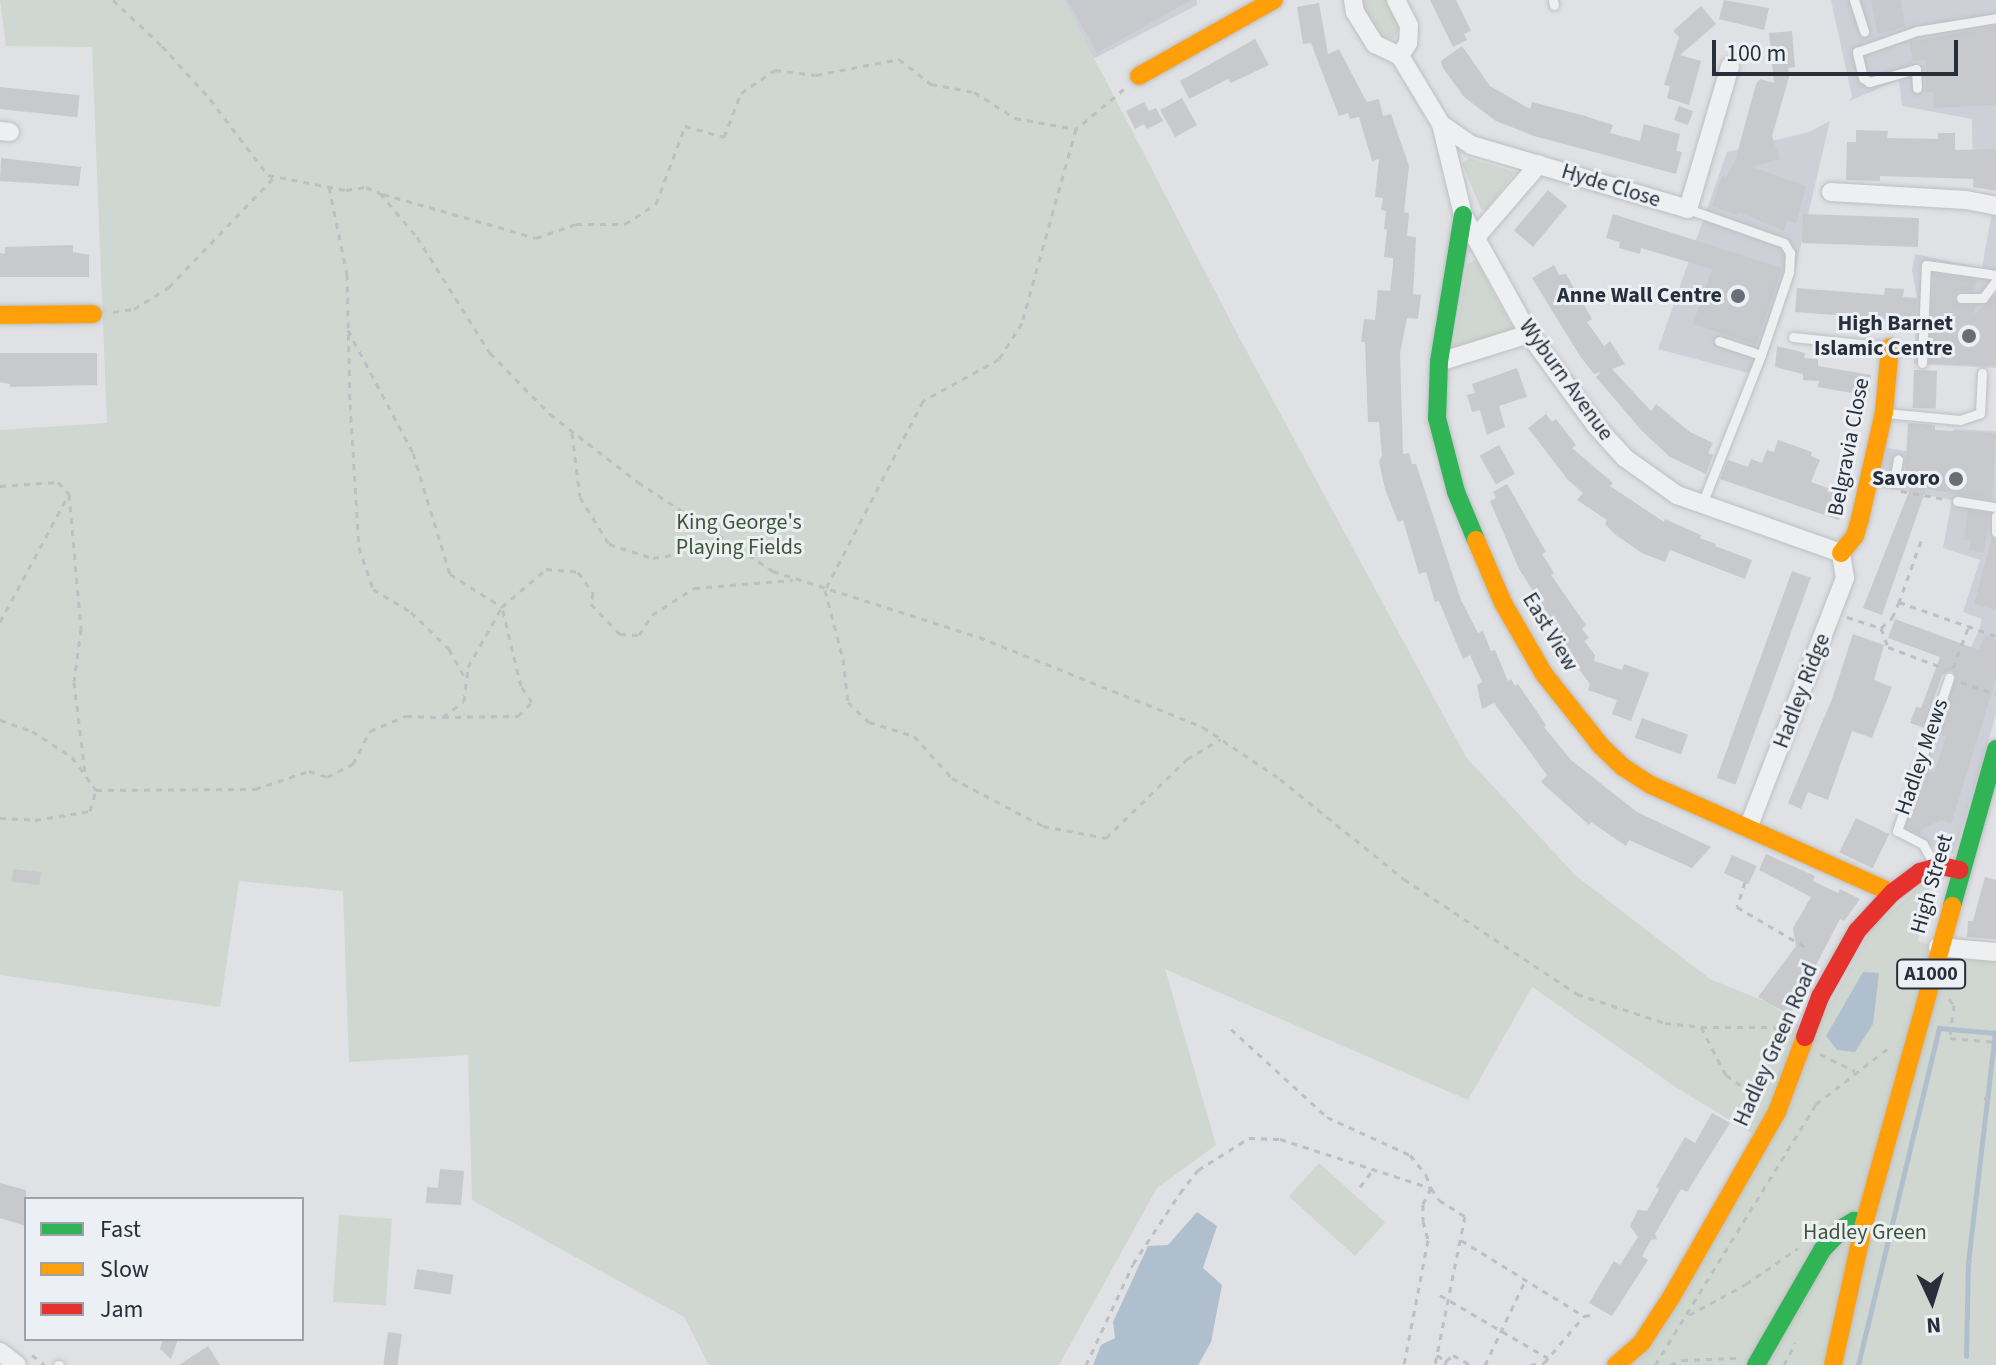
<!DOCTYPE html>
<style>
body{margin:0}
#map{position:relative;width:1996px;height:1365px;overflow:hidden;background:#dfe1e4;font-family:"Source Sans 3",sans-serif}
div>[style]{position:absolute}
[style*='--x']{left:calc(var(--x)*1px);top:calc(var(--y)*1px);width:calc(var(--w)*1px);rotate:calc(var(--a)*1deg)}
.built>*{inset:0;background:#cdd1d7}
.green>*{inset:0;background:#d0d7d0;transform-origin:0 0}
.water>*{inset:0;background:#afbfcd}
.stream>*{height:5px;margin:-2.5px;padding:0 2.5px;transform-origin:2.5px;border-radius:2.5px;background:#afbfcd}
.building>*{inset:0;background:#c7c9cc;transform-origin:0 0}
.path>*{height:3px;margin-top:-1.5px;transform-origin:0;background:repeating-linear-gradient(90deg,#bdbfc4 0 6px,transparent 0 12px)}
.roads{filter:drop-shadow(0 0 2px #bdbfc2) drop-shadow(0 0 2px #bdbfc2)}
.lane>*{height:9px;margin:-4.5px;padding:0 4.5px;transform-origin:4.5px;border-radius:4.5px;background:#eeeff0}
.street>*{height:18px;margin:-9px;padding:0 9px;transform-origin:9px;border-radius:9px;background:#eeeff0}
.fast>*{height:18px;margin:-9px;padding:0 9px;transform-origin:9px;border-radius:9px;background:#30b455}
.slow>*{height:18px;margin:-9px;padding:0 9px;transform-origin:9px;border-radius:9px;background:#ff9f0a}
.jam>*{height:18px;margin:-9px;padding:0 9px;transform-origin:9px;border-radius:9px;background:#e5322d}
.dots>*{width:22px;height:22px;translate:-50% -50%;box-sizing:border-box;border:4px solid #ecf0f4;border-radius:50%}
span{translate:-50% -50%;white-space:nowrap;text-align:center;line-height:1.15;-webkit-text-stroke:6px #ecf0f4;paint-order:stroke}
.shield-label span{padding:2px 6px;background:#ecf0f4;border:2px solid;border-radius:6px;-webkit-text-stroke-width:0}
.shield-label{font-size:20px;color:#282f3b;font-weight:700}
.street-label{font-size:22px;color:#282f3b}
.poi-label{font-size:22px;color:#282f3b;font-weight:700}
.right{translate:-100% -50%;text-align:right}
.park-label{font-size:22px;color:#3d5537}
.legend{position:absolute;left:24px;top:1197px;width:280px;height:144px;box-sizing:border-box;background:#ecf0f4;border:2px solid #9ea3aa;margin:0;padding:10px 14px;list-style:none;font-size:24px;color:#282f3b}
.legend li{display:flex;align-items:center;gap:16px;height:40px}
.legend b{width:40px;border:2px solid #9ea3aa}
.north{position:absolute;left:1892px;top:1261px;width:80px;height:80px;-webkit-text-stroke:6px #ecf0f4;paint-order:stroke;rotate:176deg;font-size:22px;font-weight:700;line-height:32px;text-align:center;color:#282f3b}
.north::after{content:'';display:block;margin:auto;width:28px;height:36px;background:#282f3b;clip-path:polygon(50% 0,100% 100%,50% 72%,0 100%)}
.scale{position:absolute;left:1712px;top:40px;width:246px;height:36px;box-sizing:border-box;border:4px solid #282f3b;border-top:0;padding-left:10px;font-size:24px;line-height:28px;white-space:nowrap;color:#282f3b;-webkit-text-stroke:6px #ecf0f4;paint-order:stroke}
</style>
<div id="map">
<div class="built">
<div style="clip-path:polygon(1064px 0,1197px 0,1197px 5px,1093px 59px)"></div>
<div style="clip-path:polygon(1831px 0,1996px 0,1996px 191px,1973px 187px,1972px 119px,1902px 106px,1899px 80px,1849px 101px,1852px 97px)"></div>
<div style="clip-path:polygon(1830px 121px,1796px 266px,1760px 376px,1658px 349px,1727px 152px,1809px 132px)"></div>
<div style="clip-path:polygon(1992px 212px,1996px 213px,1996px 368px,1914px 364px,1917px 298px,1912px 270px,1915px 254px,1982px 268px)"></div>
<div style="clip-path:polygon(1954px 429px,1996px 431px,1996px 715px,1954px 854px,1894px 833px,1947px 676px,1957px 679px,1979px 630px,1982px 619px,1963px 612px,1980px 560px,1943px 548px,1952px 500px,1875px 486px,1883px 447px,1952px 460px)"></div>
</div>
<div class="green">
<div style="clip-path:polygon(0 0,1064px 0,1241px 341px,1466px 757px,1575px 875px,1710px 979px,1769px 1003px,1813px 1035px,1873px 927px,1927px 880px,1931px 881px,1918px 941px,1964px 956px,1996px 956px,1996px 1365px,1627px 1365px,1753px 1134px,1677px 1088px,1532px 987px,1468px 1100px,1165px 969px,1216px 1145px,1157px 1188px,1059px 1365px,709px 1365px,684px 1317px,472px 1200px,468px 1055px,349px 1062px,343px 891px,239px 881px,220px 1007px,0 975px,0 430px,107px 423px,92px 47px,6px 46px)"></div>
<div style="clip-path:polygon(1363px 0,1388px 0,1399px 28px,1394px 39px,1380px 37px,1362px 8px)"></div>
<div style="clip-path:polygon(1469px 158px,1515px 172px,1486px 210px,1481px 209px,1462px 163px)"></div>
<div style="clip-path:polygon(1476px 260px,1513px 329px,1509px 334px,1456px 349px,1454px 345px,1467px 264px)"></div>
<div style="left:1319px;top:1163px;width:89px;height:45px;rotate:42deg"></div>
<div style="left:339px;top:1215px;width:53px;height:87px;rotate:4deg"></div>
</div>
<div class="water">
<div style="clip-path:polygon(1863px 972px,1879px 973px,1873px 1024px,1855px 1052px,1837px 1050px,1826px 1036px)"></div>
<div style="clip-path:polygon(1197px 1212px,1217px 1226px,1203px 1268px,1222px 1285px,1211px 1342px,1198px 1365px,1093px 1365px,1101px 1345px,1115px 1338px,1113px 1322px,1148px 1246px,1168px 1245px)"></div>
</div>
<div class="stream">
<div style="--x:1966;--y:1356;--w:94;--a:-88.8"></div>
<div style="--x:1968;--y:1262;--w:231;--a:-83.3"></div>
<div style="--x:1858;--y:1365;--w:347;--a:-76.5"></div>
<div style="--x:1939;--y:1028;--w:57;--a:5"></div>
</div>
<div class="building">
<div style="clip-path:polygon(1067px 0,1191px 0,1097px 53px)"></div>
<div style="clip-path:polygon(1430px 0,1456px 0,1471px 31px,1464px 34px,1467px 40px,1453px 47px)"></div>
<div style="clip-path:polygon(1724px 0,1769px 8px,1764px 30px,1719px 19px)"></div>
<div style="clip-path:polygon(1871px 0,1901px 0,1905px 27px,1877px 34px)"></div>
<div style="clip-path:polygon(1319px 3px,1328px 54px,1339px 49px,1364px 97px,1367px 102px,1379px 99px,1383px 116px,1391px 114px,1409px 166px,1404px 212px,1409px 213px,1407px 236px,1416px 237px,1413px 294px,1421px 295px,1418px 319px,1407px 318px,1400px 353px,1403px 454px,1409px 453px,1412px 464px,1416px 464px,1461px 600px,1478px 633px,1483px 631px,1491px 651px,1495px 650px,1508px 681px,1511px 679px,1515px 686px,1518px 684px,1546px 725px,1544px 727px,1571px 760px,1637px 812px,1711px 847px,1692px 868px,1629px 840px,1626px 846px,1591px 822px,1589px 825px,1541px 782px,1547px 775px,1494px 703px,1482px 709px,1477px 685px,1482px 682px,1470px 655px,1463px 659px,1439px 601px,1435px 602px,1426px 572px,1419px 574px,1403px 520px,1398px 522px,1385px 489px,1379px 462px,1382px 455px,1379px 422px,1368px 422px,1365px 342px,1361px 342px,1364px 319px,1375px 320px,1378px 290px,1390px 291px,1393px 265px,1393px 258px,1384px 257px,1387px 230px,1384px 229px,1386px 211px,1381px 210px,1383px 198px,1375px 197px,1379px 159px,1372px 161px,1359px 117px,1350px 119px,1348px 113px,1339px 116px,1311px 43px,1303px 44px,1297px 7px)"></div>
<div style="clip-path:polygon(1701px 6px,1716px 24px,1680px 55px,1701px 61px,1689px 105px,1667px 98px,1670px 86px,1664px 85px,1679px 37px,1673px 31px)"></div>
<div style="clip-path:polygon(1996px 26px,1996px 105px,1934px 108px,1933px 92px,1926px 92px,1926px 60px,1913px 61px,1909px 42px)"></div>
<div style="clip-path:polygon(1792px 31px,1795px 67px,1788px 68px,1789px 77px,1772px 136px,1780px 159px,1752px 167px,1806px 186px,1796px 224px,1787px 221px,1784px 231px,1738px 212px,1737px 215px,1712px 206px,1722px 176px,1726px 177px,1735px 161px,1756px 84px,1760px 79px,1774px 83px,1769px 33px)"></div>
<div style="clip-path:polygon(1255px 39px,1269px 65px,1231px 83px,1228px 79px,1189px 99px,1180px 81px)"></div>
<div style="clip-path:polygon(1462px 46px,1490px 86px,1530px 109px,1532px 102px,1585px 116px,1613px 125px,1610px 133px,1640px 141px,1644px 124px,1680px 134px,1676px 151px,1682px 152px,1676px 174px,1534px 136px,1496px 121px,1464px 97px,1443px 68px,1441px 61px)"></div>
<div style="left:0;top:87px;width:80px;height:22px;rotate:6deg"></div>
<div style="left:1182px;top:98px;width:31px;height:25px;rotate:61deg"></div>
<div style="clip-path:polygon(1144px 102px,1149px 111px,1156px 108px,1163px 121px,1147px 129px,1144px 124px,1135px 129px,1126px 111px)"></div>
<div style="left:1679px;top:106px;width:15px;height:15px;rotate:20deg"></div>
<div style="clip-path:polygon(1856px 130px,1888px 131px,1887px 138px,1938px 139px,1938px 133px,1955px 133px,1955px 150px,1996px 149px,1996px 190px,1974px 187px,1975px 179px,1880px 176px,1880px 181px,1846px 180px,1847px 142px,1856px 142px)"></div>
<div style="clip-path:polygon(1px 158px,81px 167px,79px 186px,0 181px)"></div>
<div style="left:1548px;top:190px;width:25px;height:53px;rotate:40deg"></div>
<div style="clip-path:polygon(1613px 214px,1782px 268px,1756px 345px,1693px 324px,1712px 269px,1641px 248px,1640px 254px,1619px 248px,1620px 242px,1606px 238px)"></div>
<div style="left:1803px;top:214px;width:116px;height:29px;rotate:2deg"></div>
<div style="clip-path:polygon(73px 245px,73px 252px,89px 255px,89px 277px,0 277px,0 253px,5px 254px,5px 247px)"></div>
<div style="clip-path:polygon(1554px 265px,1559px 275px,1566px 274px,1592px 319px,1587px 322px,1604px 346px,1610px 341px,1625px 364px,1612px 369px,1651px 411px,1656px 404px,1690px 432px,1713px 443px,1708px 453px,1713px 455px,1706px 474px,1670px 457px,1642px 431px,1596px 377px,1601px 372px,1594px 374px,1580px 356px,1532px 278px)"></div>
<div style="clip-path:polygon(1934px 274px,1976px 280px,1975px 290px,1958px 291px,1954px 297px,1958px 305px,1975px 306px,1974px 314px,1996px 296px,1996px 366px,1929px 364px)"></div>
<div style="clip-path:polygon(1797px 288px,1884px 295px,1885px 288px,1904px 289px,1903px 297px,1917px 298px,1916px 321px,1795px 312px)"></div>
<div style="clip-path:polygon(1777px 346px,1805px 353px,1804px 358px,1818px 359px,1818px 366px,1871px 375px,1869px 396px,1818px 387px,1819px 381px,1803px 380px,1803px 374px,1775px 367px)"></div>
<div style="clip-path:polygon(0 353px,97px 353px,97px 385px,10px 387px,10px 384px,0 382px)"></div>
<div style="clip-path:polygon(1517px 368px,1527px 397px,1499px 406px,1505px 427px,1487px 435px,1480px 410px,1472px 412px,1467px 395px,1475px 393px,1472px 384px)"></div>
<div style="left:1914px;top:370px;width:23px;height:38px;rotate:2deg"></div>
<div style="clip-path:polygon(1546px 414px,1552px 422px,1556px 419px,1576px 445px,1572px 448px,1613px 483px,1610px 486px,1664px 522px,1665px 519px,1676px 524px,1701px 535px,1700px 538px,1716px 544px,1715px 546px,1752px 560px,1745px 579px,1670px 550px,1665px 562px,1642px 553px,1616px 535px,1605px 524px,1607px 520px,1577px 500px,1583px 493px,1568px 480px,1528px 428px)"></div>
<div style="clip-path:polygon(1908px 423px,1935px 425px,1935px 430px,1996px 433px,1992px 499px,1926px 489px,1882px 615px,1863px 608px,1914px 479px,1905px 478px)"></div>
<div style="clip-path:polygon(1778px 440px,1812px 452px,1811px 456px,1820px 460px,1811px 482px,1847px 495px,1839px 520px,1720px 479px,1728px 460px,1748px 467px,1751px 459px,1762px 463px,1767px 450px,1774px 452px)"></div>
<div style="left:1499px;top:445px;width:33px;height:22px;rotate:61deg"></div>
<div style="clip-path:polygon(1507px 484px,1546px 552px,1542px 554px,1554px 573px,1551px 575px,1586px 625px,1582px 629px,1589px 638px,1584px 641px,1595px 655px,1594px 661px,1622px 670px,1624px 664px,1649px 673px,1631px 721px,1612px 714px,1617px 700px,1588px 690px,1590px 684px,1562px 647px,1552px 630px,1556px 627px,1519px 569px,1490px 501px,1496px 498px,1493px 492px)"></div>
<div style="clip-path:polygon(1968px 510px,1989px 514px,1984px 553px,1969px 550px,1971px 541px,1964px 539px)"></div>
<div style="clip-path:polygon(1992px 538px,1996px 539px,1996px 610px,1974px 604px)"></div>
<div style="left:1792px;top:571px;width:20px;height:220px;rotate:20deg"></div>
<div style="clip-path:polygon(1895px 619px,1979px 650px,1985px 635px,1996px 639px,1996px 679px,1951px 824px,1941px 820px,1922px 829px,1920px 834px,1906px 827px,1925px 771px,1934px 773px,1946px 737px,1938px 733px,1956px 677px,1951px 671px,1942px 675px,1924px 728px,1910px 723px,1916px 707px,1921px 708px,1940px 657px,1888px 638px)"></div>
<div style="clip-path:polygon(1853px 634px,1884px 645px,1874px 680px,1892px 687px,1872px 738px,1852px 731px,1828px 800px,1808px 792px,1801px 809px,1788px 803px,1832px 699px)"></div>
<div style="left:1642px;top:718px;width:49px;height:21px;rotate:20deg"></div>
<div style="left:1856px;top:818px;width:37px;height:38px;rotate:26deg"></div>
<div style="clip-path:polygon(1766px 854px,1815px 876px,1813px 881px,1838px 893px,1840px 889px,1860px 899px,1844px 921px,1840px 919px,1790px 1015px,1758px 997px,1796px 946px,1793px 928px,1811px 897px,1759px 870px)"></div>
<div style="left:1732px;top:855px;width:27px;height:20px;rotate:24deg"></div>
<div style="left:13px;top:869px;width:28px;height:13px;rotate:6deg"></div>
<div style="clip-path:polygon(1985px 877px,1996px 880px,1996px 939px,1967px 937px,1968px 921px,1973px 921px)"></div>
<div style="clip-path:polygon(1712px 1113px,1730px 1123px,1687px 1192px,1681px 1189px,1655px 1234px,1657px 1239px,1651px 1240px,1642px 1256px,1648px 1260px,1612px 1316px,1589px 1303px,1614px 1261px,1620px 1265px,1638px 1237px,1630px 1226px,1638px 1210px,1647px 1211px,1659px 1189px,1656px 1187px,1685px 1137px,1695px 1143px)"></div>
<div style="clip-path:polygon(440px 1169px,464px 1171px,461px 1205px,426px 1203px,427px 1187px,438px 1188px)"></div>
<div style="clip-path:polygon(0 1183px,26px 1190px,26px 1226px,0 1218px)"></div>
<div style="left:417px;top:1269px;width:37px;height:20px;rotate:9deg"></div>
<div style="left:388px;top:1332px;width:14px;height:34px;rotate:8deg"></div>
<div style="clip-path:polygon(163px 1339px,178px 1339px,171px 1359px,160px 1349px)"></div>
<div style="clip-path:polygon(208px 1346px,220px 1365px,179px 1365px)"></div>
</div>
<div class="path">
<div style="--x:113;--y:0;--w:67;--a:43.2"></div>
<div style="--x:162;--y:46;--w:72;--a:47.8"></div>
<div style="--x:210;--y:99;--w:96;--a:52.7"></div>
<div style="--x:268;--y:175;--w:79;--a:10.9"></div>
<div style="--x:346;--y:190;--w:20;--a:-9"></div>
<div style="--x:366;--y:187;--w:15;--a:23"></div>
<div style="--x:380;--y:193;--w:57;--a:49.9"></div>
<div style="--x:417;--y:237;--w:137;--a:57.8"></div>
<div style="--x:490;--y:353;--w:86;--a:45.5"></div>
<div style="--x:550;--y:414;--w:111;--a:37.7"></div>
<div style="--x:638;--y:482;--w:162;--a:33.4"></div>
<div style="--x:773;--y:571;--w:216;--a:17.8"></div>
<div style="--x:979;--y:637;--w:241;--a:21.9"></div>
<div style="--x:1203;--y:727;--w:93;--a:34"></div>
<div style="--x:1280;--y:779;--w:159;--a:38.9"></div>
<div style="--x:1404;--y:879;--w:208;--a:33.6"></div>
<div style="--x:1577;--y:994;--w:93;--a:18.2"></div>
<div style="--x:1665;--y:1023;--w:36;--a:6"></div>
<div style="--x:1701;--y:1027;--w:54;--a:62.5"></div>
<div style="--x:1726;--y:1075;--w:40;--a:34.9"></div>
<div style="--x:1124;--y:89;--w:62;--a:140.2"></div>
<div style="--x:1076;--y:129;--w:201;--a:105.6"></div>
<div style="--x:1022;--y:323;--w:43;--a:122.6"></div>
<div style="--x:999;--y:359;--w:87;--a:151.1"></div>
<div style="--x:923;--y:401;--w:213;--a:117.4"></div>
<div style="--x:825;--y:590;--w:71;--a:75.4"></div>
<div style="--x:843;--y:659;--w:43;--a:83.4"></div>
<div style="--x:848;--y:702;--w:29;--a:44"></div>
<div style="--x:869;--y:722;--w:47;--a:17.3"></div>
<div style="--x:914;--y:736;--w:57;--a:47.9"></div>
<div style="--x:952;--y:778;--w:103;--a:27.8"></div>
<div style="--x:1043;--y:826;--w:64;--a:10.8"></div>
<div style="--x:1106;--y:838;--w:113;--a:-44.3"></div>
<div style="--x:1187;--y:759;--w:39;--a:-31"></div>
<div style="--x:329;--y:187;--w:89;--a:78.3"></div>
<div style="--x:347;--y:274;--w:130;--a:88.7"></div>
<div style="--x:350;--y:404;--w:143;--a:86.4"></div>
<div style="--x:359;--y:547;--w:44;--a:71.6"></div>
<div style="--x:373;--y:589;--w:44;--a:31.2"></div>
<div style="--x:411;--y:612;--w:53;--a:44.2"></div>
<div style="--x:449;--y:649;--w:31;--a:61"></div>
<div style="--x:383;--y:194;--w:159;--a:16"></div>
<div style="--x:536;--y:238;--w:42;--a:-19.3"></div>
<div style="--x:576;--y:224;--w:49;--a:0"></div>
<div style="--x:625;--y:224;--w:37;--a:-33"></div>
<div style="--x:656;--y:204;--w:83;--a:-69.6"></div>
<div style="--x:685;--y:126;--w:41;--a:15.8"></div>
<div style="--x:724;--y:137;--w:47;--a:-68.9"></div>
<div style="--x:741;--y:93;--w:41;--a:-34.1"></div>
<div style="--x:775;--y:70;--w:41;--a:7"></div>
<div style="--x:816;--y:75;--w:85;--a:-10.9"></div>
<div style="--x:899;--y:59;--w:41;--a:38"></div>
<div style="--x:931;--y:84;--w:44;--a:10.5"></div>
<div style="--x:974;--y:92;--w:49;--a:32.4"></div>
<div style="--x:1015;--y:118;--w:62;--a:10.2"></div>
<div style="--x:113;--y:312;--w:21;--a:-8"></div>
<div style="--x:134;--y:309;--w:41;--a:-32.2"></div>
<div style="--x:169;--y:287;--w:153;--a:-46.3"></div>
<div style="--x:348;--y:330;--w:139;--a:62.1"></div>
<div style="--x:413;--y:453;--w:127;--a:73"></div>
<div style="--x:450;--y:574;--w:62;--a:32.4"></div>
<div style="--x:502;--y:607;--w:58;--a:-40.8"></div>
<div style="--x:546;--y:569;--w:32;--a:5"></div>
<div style="--x:578;--y:572;--w:26;--a:54"></div>
<div style="--x:593;--y:593;--w:11;--a:100"></div>
<div style="--x:591;--y:604;--w:42;--a:46"></div>
<div style="--x:620;--y:634;--w:19;--a:3"></div>
<div style="--x:639;--y:635;--w:24;--a:-57"></div>
<div style="--x:652;--y:615;--w:50;--a:-32.7"></div>
<div style="--x:694;--y:588;--w:99;--a:-4.6"></div>
<div style="--x:572;--y:433;--w:64;--a:82.9"></div>
<div style="--x:580;--y:497;--w:55;--a:58.3"></div>
<div style="--x:609;--y:544;--w:46;--a:17.7"></div>
<div style="--x:653;--y:558;--w:82;--a:-9.1"></div>
<div style="--x:0;--y:486;--w:58;--a:-3.9"></div>
<div style="--x:58;--y:482;--w:16;--a:47"></div>
<div style="--x:69;--y:494;--w:136;--a:84.9"></div>
<div style="--x:81;--y:629;--w:53;--a:97.5"></div>
<div style="--x:74;--y:682;--w:92;--a:83.1"></div>
<div style="--x:1901;--y:491;--w:45;--a:10.3"></div>
<div style="--x:1921;--y:541;--w:65;--a:109.8"></div>
<div style="--x:1899;--y:602;--w:103;--a:19.3"></div>
<div style="--x:1847;--y:617;--w:36;--a:18"></div>
<div style="--x:1881;--y:628;--w:15;--a:-42"></div>
<div style="--x:1892;--y:618;--w:17;--a:-66"></div>
<div style="--x:0;--y:622;--w:145;--a:-61.7"></div>
<div style="--x:1881;--y:628;--w:20;--a:70"></div>
<div style="--x:1888;--y:647;--w:60;--a:20.6"></div>
<div style="--x:1953;--y:668;--w:43;--a:-69.4"></div>
<div style="--x:1961;--y:682;--w:37;--a:19"></div>
<div style="--x:443;--y:717;--w:75;--a:-0.8"></div>
<div style="--x:518;--y:716;--w:20;--a:-45"></div>
<div style="--x:532;--y:702;--w:19;--a:-125"></div>
<div style="--x:521;--y:686;--w:81;--a:-103.5"></div>
<div style="--x:0;--y:720;--w:34;--a:19"></div>
<div style="--x:32;--y:731;--w:48;--a:33"></div>
<div style="--x:72;--y:757;--w:41;--a:54"></div>
<div style="--x:0;--y:818;--w:35;--a:3"></div>
<div style="--x:35;--y:820;--w:56;--a:-9.3"></div>
<div style="--x:90;--y:811;--w:22;--a:-74"></div>
<div style="--x:96;--y:790;--w:159;--a:-0.4"></div>
<div style="--x:255;--y:789;--w:57;--a:-18.4"></div>
<div style="--x:309;--y:771;--w:19;--a:18"></div>
<div style="--x:327;--y:777;--w:29;--a:-27"></div>
<div style="--x:353;--y:764;--w:37;--a:-63"></div>
<div style="--x:370;--y:731;--w:39;--a:-23"></div>
<div style="--x:406;--y:716;--w:37;--a:2"></div>
<div style="--x:443;--y:717;--w:26;--a:-37"></div>
<div style="--x:464;--y:701;--w:34;--a:-83"></div>
<div style="--x:468;--y:667;--w:69;--a:-60.5"></div>
<div style="--x:1745;--y:882;--w:26;--a:108"></div>
<div style="--x:1737;--y:907;--w:83;--a:30.3"></div>
<div style="--x:1949;--y:999;--w:8;--a:50"></div>
<div style="--x:1954;--y:1005;--w:33;--a:97"></div>
<div style="--x:1950;--y:1038;--w:46;--a:5"></div>
<div style="--x:1701;--y:1027;--w:72;--a:0"></div>
<div style="--x:1773;--y:1027;--w:12;--a:24"></div>
<div style="--x:1231;--y:1029;--w:130;--a:42.5"></div>
<div style="--x:1327;--y:1117;--w:91;--a:24.6"></div>
<div style="--x:1410;--y:1155;--w:26;--a:51"></div>
<div style="--x:1426;--y:1175;--w:14;--a:69"></div>
<div style="--x:1431;--y:1188;--w:18;--a:117"></div>
<div style="--x:1423;--y:1204;--w:17;--a:90"></div>
<div style="--x:1423;--y:1221;--w:20;--a:75"></div>
<div style="--x:1428;--y:1240;--w:127;--a:100.9"></div>
<div style="--x:1820;--y:1054;--w:39;--a:26"></div>
<div style="--x:1984;--y:1098;--w:12;--a:9"></div>
<div style="--x:1360;--y:1187;--w:20;--a:-53"></div>
<div style="--x:1461;--y:1240;--w:145;--a:31.7"></div>
<div style="--x:1966;--y:1261;--w:6;--a:0"></div>
<div style="--x:1440;--y:1295;--w:125;--a:30.3"></div>
<div style="--x:1689;--y:1315;--w:65;--a:-28.5"></div>
<div style="--x:1746;--y:1284;--w:63;--a:-34.7"></div>
<div style="--x:32;--y:1355;--w:16;--a:38"></div>
<div style="--x:1437;--y:1355;--w:11;--a:34"></div>
<div style="--x:1446;--y:1361;--w:4;--a:104"></div>
<div style="--x:1446;--y:1361;--w:9;--a:-41"></div>
<div style="--x:1453;--y:1355;--w:21;--a:29"></div>
<div style="--x:1086;--y:1365;--w:111;--a:-65"></div>
<div style="--x:1133;--y:1264;--w:85;--a:-56.5"></div>
<div style="--x:1180;--y:1193;--w:29;--a:-52"></div>
<div style="--x:1198;--y:1170;--w:60;--a:-32.1"></div>
<div style="--x:1249;--y:1138;--w:31;--a:2"></div>
<div style="--x:1280;--y:1139;--w:159;--a:18"></div>
<div style="--x:1431;--y:1188;--w:14;--a:56"></div>
<div style="--x:1439;--y:1200;--w:31;--a:32"></div>
<div style="--x:1465;--y:1216;--w:152;--a:101.4"></div>
<div style="--x:1485;--y:1365;--w:95;--a:-64.5"></div>
<div style="--x:1530;--y:1365;--w:14;--a:-8"></div>
<div style="--x:1544;--y:1363;--w:62;--a:-49.6"></div>
<div style="--x:1584;--y:1316;--w:12;--a:-9"></div>
<div style="--x:1655;--y:1365;--w:307;--a:-58.3"></div>
<div style="--x:1816;--y:1104;--w:95;--a:-37.7"></div>
<div style="--x:1670;--y:1365;--w:13;--a:-23"></div>
<div style="--x:1682;--y:1360;--w:55;--a:-2.1"></div>
<div style="--x:1784;--y:1365;--w:25;--a:-63"></div>
</div>
<div class="roads">
<div class="lane">
<div style="--x:1553;--y:0;--w:5;--a:79"></div>
<div style="--x:1854;--y:0;--w:33;--a:72"></div>
<div style="--x:1917;--y:88;--w:19;--a:-93"></div>
<div style="--x:1916;--y:69;--w:49;--a:164.5"></div>
<div style="--x:1869;--y:82;--w:7;--a:-146"></div>
<div style="--x:1863;--y:78;--w:27;--a:-103"></div>
<div style="--x:1857;--y:52;--w:64;--a:-19.3"></div>
<div style="--x:1917;--y:31;--w:80;--a:-9.3"></div>
<div style="--x:1688;--y:209;--w:102;--a:19.5"></div>
<div style="--x:1784;--y:243;--w:12;--a:59"></div>
<div style="--x:1790;--y:253;--w:19;--a:93"></div>
<div style="--x:1789;--y:272;--w:88;--a:108.6"></div>
<div style="--x:1761;--y:355;--w:160;--a:111.6"></div>
<div style="--x:1961;--y:298;--w:22;--a:0"></div>
<div style="--x:1983;--y:298;--w:21;--a:-53"></div>
<div style="--x:1793;--y:337;--w:97;--a:5.9"></div>
<div style="--x:1719;--y:341;--w:44;--a:18.4"></div>
<div style="--x:1922;--y:363;--w:98;--a:-87.7"></div>
<div style="--x:1926;--y:265;--w:71;--a:8.1"></div>
<div style="--x:1885;--y:413;--w:75;--a:5.3"></div>
<div style="--x:1960;--y:420;--w:21;--a:-19"></div>
<div style="--x:1980;--y:413;--w:40;--a:-87.1"></div>
<div style="--x:1873;--y:479;--w:21;--a:8"></div>
<div style="--x:1894;--y:482;--w:23;--a:-80"></div>
<div style="--x:1957;--y:501;--w:39;--a:9"></div>
<div style="--x:1996;--y:516;--w:16;--a:90"></div>
<div style="--x:1935;--y:866;--w:25;--a:-119"></div>
<div style="--x:1923;--y:844;--w:29;--a:-153"></div>
<div style="--x:1897;--y:831;--w:162;--a:-71.2"></div>
<div style="--x:58;--y:1365;--w:1;--a:0"></div>
</div>
<div class="street">
<div style="--x:1353;--y:0;--w:12;--a:81"></div>
<div style="--x:1355;--y:12;--w:38;--a:58"></div>
<div style="--x:1375;--y:44;--w:28;--a:26"></div>
<div style="--x:1396;--y:0;--w:29;--a:63"></div>
<div style="--x:1409;--y:26;--w:17;--a:93"></div>
<div style="--x:1408;--y:43;--w:15;--a:122"></div>
<div style="--x:1400;--y:56;--w:79;--a:58.9"></div>
<div style="--x:1441;--y:124;--w:94;--a:76.4"></div>
<div style="--x:1463;--y:215;--w:136;--a:61"></div>
<div style="--x:1529;--y:334;--w:114;--a:53.9"></div>
<div style="--x:1596;--y:426;--w:43;--a:47.8"></div>
<div style="--x:1625;--y:458;--w:64;--a:35.4"></div>
<div style="--x:1677;--y:495;--w:174;--a:19.5"></div>
<div style="--x:1841;--y:553;--w:25;--a:81"></div>
<div style="--x:1845;--y:578;--w:266;--a:111.2"></div>
<div style="--x:1441;--y:124;--w:37;--a:35"></div>
<div style="--x:1471;--y:145;--w:226;--a:16.4"></div>
<div style="--x:1688;--y:209;--w:149;--a:-73.6"></div>
<div style="--x:0;--y:131;--w:10;--a:6"></div>
<div style="--x:1831;--y:192;--w:135;--a:3.4"></div>
<div style="--x:1966;--y:200;--w:31;--a:11"></div>
<div style="--x:1476;--y:237;--w:96;--a:-49.2"></div>
<div style="--x:1439;--y:362;--w:94;--a:-17.3"></div>
<div style="--x:1938;--y:947;--w:58;--a:4.9"></div>
<div style="--x:0;--y:1352;--w:21;--a:37"></div>
</div>
<div class="fast">
<div style="--x:1463;--y:215;--w:149;--a:99.3"></div>
<div style="--x:1439;--y:362;--w:56;--a:92"></div>
<div style="--x:1437;--y:418;--w:76;--a:75.6"></div>
<div style="--x:1456;--y:492;--w:52;--a:67.4"></div>
<div style="--x:1952;--y:906;--w:163;--a:-74.3"></div>
<div style="--x:1756;--y:1365;--w:133;--a:-60.1"></div>
<div style="--x:1822;--y:1250;--w:32;--a:-46"></div>
<div style="--x:1844;--y:1227;--w:12;--a:-31"></div>
<div style="--x:1854;--y:1221;--w:10;--a:17"></div>
</div>
<div class="slow">
<div style="--x:1139;--y:76;--w:155;--a:-29.4"></div>
<div style="--x:0;--y:315;--w:93;--a:-0.6"></div>
<div style="--x:1476;--y:540;--w:69;--a:66.8"></div>
<div style="--x:1503;--y:603;--w:82;--a:60"></div>
<div style="--x:1544;--y:674;--w:92;--a:51.6"></div>
<div style="--x:1601;--y:746;--w:30;--a:44"></div>
<div style="--x:1623;--y:767;--w:33;--a:33"></div>
<div style="--x:1651;--y:785;--w:264;--a:24.1"></div>
<div style="--x:1841;--y:553;--w:22;--a:-51"></div>
<div style="--x:1855;--y:536;--w:18;--a:-74"></div>
<div style="--x:1860;--y:519;--w:110;--a:-77.4"></div>
<div style="--x:1884;--y:412;--w:65;--a:-84.7"></div>
<div style="--x:1616;--y:1365;--w:35;--a:-41"></div>
<div style="--x:1642;--y:1342;--w:55;--a:-56.9"></div>
<div style="--x:1672;--y:1296;--w:212;--a:-60.3"></div>
<div style="--x:1777;--y:1112;--w:80;--a:-69.5"></div>
<div style="--x:1833;--y:1365;--w:144;--a:-77.6"></div>
<div style="--x:1864;--y:1224;--w:330;--a:-74.5"></div>
</div>
<div class="jam">
<div style="--x:1805;--y:1037;--w:43;--a:-69.4"></div>
<div style="--x:1820;--y:997;--w:76;--a:-60.7"></div>
<div style="--x:1857;--y:931;--w:52;--a:-47.4"></div>
<div style="--x:1892;--y:893;--w:35;--a:-37"></div>
<div style="--x:1920;--y:872;--w:22;--a:-16"></div>
<div style="--x:1941;--y:866;--w:19;--a:12"></div>
</div>
</div>
<div class="dots">
<div style="left:1738px;top:296px;background:#686d76"></div>
<div style="left:1969px;top:336px;background:#686d76"></div>
<div style="left:1956px;top:479px;background:#686d76"></div>
</div>
<div class="shield-label">
<span style="left:1931px;top:974px">A1000</span>
</div>
<div class="street-label">
<span style="left:1611px;top:186px;rotate:17deg">Hyde Close</span>
<span style="left:1566px;top:380px;rotate:54deg">Wyburn Avenue</span>
<span style="left:1849px;top:447px;rotate:-79deg">Belgravia Close</span>
<span style="left:1550px;top:632px;rotate:59deg">East View</span>
<span style="left:1802px;top:691px;rotate:-69deg">Hadley Ridge</span>
<span style="left:1922px;top:757px;rotate:-71deg">Hadley Mews</span>
<span style="left:1932px;top:884px;rotate:-74deg">High Street</span>
<span style="left:1776px;top:1045px;rotate:-66deg">Hadley Green Road</span>
</div>
<div class="poi-label">
<span class="right" style="left:1722px;top:296px">Anne Wall Centre</span>
<span class="right" style="left:1953px;top:336px">High Barnet<br>Islamic Centre</span>
<span class="right" style="left:1940px;top:479px">Savoro</span>
</div>
<div class="park-label">
<span style="left:739px;top:535px">King George's<br>Playing Fields</span>
<span style="left:1865px;top:1233px">Hadley Green</span>
</div>
<ul class="legend">
<li><b style="height:10px;background:#30b455"></b>Fast</li>
<li><b style="height:10px;background:#ff9f0a"></b>Slow</li>
<li><b style="height:10px;background:#e5322d"></b>Jam</li>
</ul>
<div class="north">N</div>
<div class="scale">100 m</div>
</div>
